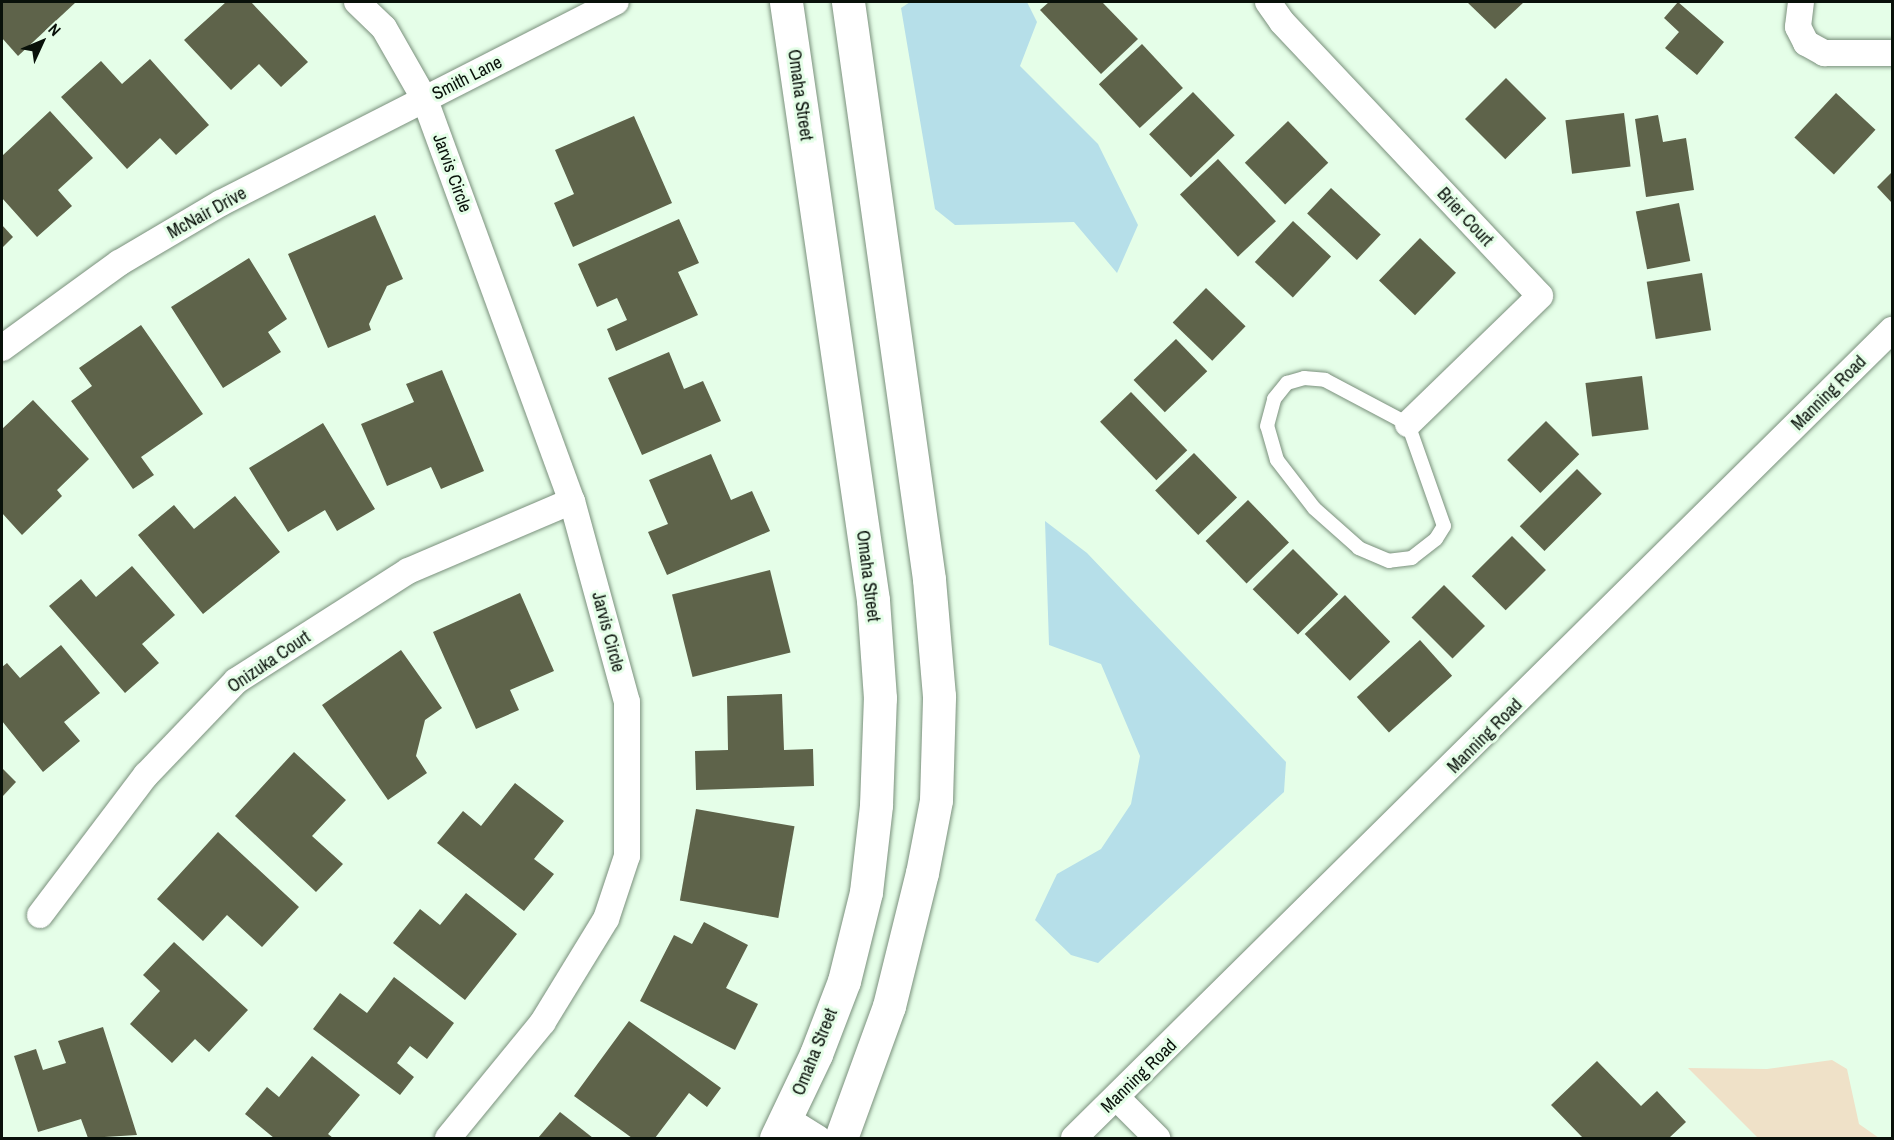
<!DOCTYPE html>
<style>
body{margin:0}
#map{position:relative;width:1894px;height:1140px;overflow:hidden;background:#e5fee8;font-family:"Archivo Narrow",sans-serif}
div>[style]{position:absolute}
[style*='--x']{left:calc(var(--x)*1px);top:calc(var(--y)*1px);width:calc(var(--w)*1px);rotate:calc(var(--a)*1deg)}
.green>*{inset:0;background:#efe1c8}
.water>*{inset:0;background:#b6dfe9}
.building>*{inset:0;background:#5e634a;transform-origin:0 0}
.roads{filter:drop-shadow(0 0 2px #7a907c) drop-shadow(0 0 2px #7a907c)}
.lane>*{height:14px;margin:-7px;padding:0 7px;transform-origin:7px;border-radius:7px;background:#fff}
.street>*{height:26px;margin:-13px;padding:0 13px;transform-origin:13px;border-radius:13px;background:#fff}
.secondary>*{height:33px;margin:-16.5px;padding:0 16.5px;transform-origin:16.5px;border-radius:16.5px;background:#fff}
span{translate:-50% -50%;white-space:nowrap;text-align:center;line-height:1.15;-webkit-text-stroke:6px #e5fee8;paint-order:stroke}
.street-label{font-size:18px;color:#09110a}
.frame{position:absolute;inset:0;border:3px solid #09110a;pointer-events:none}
.north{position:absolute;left:12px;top:12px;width:60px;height:60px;-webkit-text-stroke:4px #e5fee8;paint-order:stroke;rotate:46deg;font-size:16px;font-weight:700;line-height:24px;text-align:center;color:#09110a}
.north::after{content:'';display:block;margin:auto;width:21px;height:27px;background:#09110a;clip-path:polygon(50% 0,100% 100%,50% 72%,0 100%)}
</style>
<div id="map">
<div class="green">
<div style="clip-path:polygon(1832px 1060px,1847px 1069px,1859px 1124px,1879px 1138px,1758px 1138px,1688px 1068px,1767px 1069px)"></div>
</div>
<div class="water">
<div style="clip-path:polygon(910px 2px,1027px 2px,1037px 22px,1020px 66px,1098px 144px,1138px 225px,1117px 273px,1074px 222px,955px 225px,935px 209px,901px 8px)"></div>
<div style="clip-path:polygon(1045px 521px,1087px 553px,1286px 762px,1284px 792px,1098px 963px,1071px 955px,1035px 920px,1057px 874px,1101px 849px,1131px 804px,1140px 756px,1101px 664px,1049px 645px)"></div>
</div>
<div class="building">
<div style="clip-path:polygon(2px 2px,76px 2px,18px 56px,2px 38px)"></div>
<div style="clip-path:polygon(226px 2px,251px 2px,308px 62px,281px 87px,259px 64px,231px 90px,184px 40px)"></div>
<div style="clip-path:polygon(1049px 2px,1102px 2px,1138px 39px,1101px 74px,1040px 10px)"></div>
<div style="clip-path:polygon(1467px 2px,1524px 2px,1495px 29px)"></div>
<div style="clip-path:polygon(1678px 2px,1724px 42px,1697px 75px,1665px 48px,1679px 32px,1664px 18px)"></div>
<div style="left:1142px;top:44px;width:60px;height:59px;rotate:47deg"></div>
<div style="clip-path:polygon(150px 59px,209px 125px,176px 155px,160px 138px,127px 169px,61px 97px,101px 61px,122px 84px)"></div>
<div style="left:1506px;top:78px;width:57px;height:58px;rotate:45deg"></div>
<div style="left:1193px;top:92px;width:60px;height:61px;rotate:46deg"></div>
<div style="left:1836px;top:93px;width:54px;height:61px;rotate:43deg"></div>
<div style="clip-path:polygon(50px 111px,93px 158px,58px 190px,72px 206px,37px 237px,2px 198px,2px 156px)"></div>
<div style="left:1624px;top:113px;width:54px;height:59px;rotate:83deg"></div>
<div style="clip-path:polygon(1658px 115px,1663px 142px,1686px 138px,1694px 190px,1646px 197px,1635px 119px)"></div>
<div style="clip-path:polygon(634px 116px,672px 203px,573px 247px,554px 203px,574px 194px,555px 150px)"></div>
<div style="left:1288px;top:121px;width:58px;height:60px;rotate:46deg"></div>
<div style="left:1218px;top:159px;width:85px;height:52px;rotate:47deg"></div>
<div style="clip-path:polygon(1892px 172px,1892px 203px,1877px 187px)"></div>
<div style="left:1331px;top:188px;width:68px;height:35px;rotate:43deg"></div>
<div style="left:1679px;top:203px;width:59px;height:44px;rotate:79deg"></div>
<div style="clip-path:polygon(375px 215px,403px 279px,387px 286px,369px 324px,371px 330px,328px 348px,288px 254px)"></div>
<div style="clip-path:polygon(679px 219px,699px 263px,678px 272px,698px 315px,616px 351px,607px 329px,627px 320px,617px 298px,597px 307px,578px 264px)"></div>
<div style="left:1293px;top:221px;width:52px;height:56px;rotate:43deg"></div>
<div style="clip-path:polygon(2px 225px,13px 237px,2px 248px)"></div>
<div style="left:1420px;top:238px;width:50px;height:59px;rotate:44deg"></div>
<div style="clip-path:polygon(249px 258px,287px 319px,268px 332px,281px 352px,223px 388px,171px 307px)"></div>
<div style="left:1702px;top:273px;width:58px;height:56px;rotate:81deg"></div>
<div style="left:1206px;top:288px;width:55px;height:48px;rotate:44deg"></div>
<div style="clip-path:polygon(141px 325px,203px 414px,141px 457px,154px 475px,133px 489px,71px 401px,92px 386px,79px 368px)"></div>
<div style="left:1176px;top:339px;width:45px;height:59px;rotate:46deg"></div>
<div style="clip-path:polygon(669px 352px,684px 389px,703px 381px,721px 421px,642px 455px,608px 378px)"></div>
<div style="clip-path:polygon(442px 370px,484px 471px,441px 489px,431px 467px,387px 486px,361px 424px,414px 402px,406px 384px)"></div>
<div style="left:1642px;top:376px;width:54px;height:57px;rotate:83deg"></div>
<div style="left:1131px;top:392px;width:81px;height:43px;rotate:46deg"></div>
<div style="clip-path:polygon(33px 400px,89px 459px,57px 490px,62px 496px,22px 535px,2px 513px,2px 429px)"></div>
<div style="left:1546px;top:421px;width:47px;height:55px;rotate:45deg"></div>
<div style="clip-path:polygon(323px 423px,375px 509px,337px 531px,325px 510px,288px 532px,249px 468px)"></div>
<div style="left:1194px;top:453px;width:62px;height:54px;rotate:46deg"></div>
<div style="clip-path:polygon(711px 454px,731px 500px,752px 491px,770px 531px,667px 575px,648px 532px,668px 524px,649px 480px)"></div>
<div style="left:1577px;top:469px;width:35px;height:81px;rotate:45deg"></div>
<div style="clip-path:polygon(235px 496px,280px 552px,203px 614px,138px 535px,174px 505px,194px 529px)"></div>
<div style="left:1248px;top:500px;width:59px;height:59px;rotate:46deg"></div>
<div style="left:1512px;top:536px;width:48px;height:57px;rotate:45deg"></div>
<div style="left:1293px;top:549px;width:64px;height:57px;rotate:45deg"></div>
<div style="clip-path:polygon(132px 566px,175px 615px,142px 644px,159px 663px,125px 693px,49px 606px,81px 579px,96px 597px)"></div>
<div style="left:770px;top:570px;width:85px;height:101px;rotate:76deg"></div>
<div style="left:1444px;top:585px;width:58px;height:46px;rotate:45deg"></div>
<div style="clip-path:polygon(520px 593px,554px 671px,510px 690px,519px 710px,476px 729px,433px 632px)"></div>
<div style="left:1345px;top:595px;width:65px;height:56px;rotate:46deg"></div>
<div style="left:1420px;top:640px;width:48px;height:85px;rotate:48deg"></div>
<div style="clip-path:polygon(61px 645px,100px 693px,64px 722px,80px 741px,43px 772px,2px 721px,2px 667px,7px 663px,20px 678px)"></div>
<div style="clip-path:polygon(401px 650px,442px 708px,425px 720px,416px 756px,427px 773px,388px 800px,322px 705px)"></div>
<div style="clip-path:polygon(782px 694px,784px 750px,813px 749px,814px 786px,696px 790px,695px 751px,728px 750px,727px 696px)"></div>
<div style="clip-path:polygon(294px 752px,346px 800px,312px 836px,343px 864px,316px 892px,235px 816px)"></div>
<div style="clip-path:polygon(2px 768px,16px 782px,2px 797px)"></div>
<div style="clip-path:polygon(515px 783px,564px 821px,534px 859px,554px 874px,524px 911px,437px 843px,463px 811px,481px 826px)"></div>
<div style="left:696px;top:809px;width:100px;height:93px;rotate:10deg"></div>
<div style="clip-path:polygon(218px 832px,299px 907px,262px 947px,227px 915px,203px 941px,157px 899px)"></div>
<div style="clip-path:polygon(466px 893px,517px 934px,465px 1000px,393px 943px,420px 909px,440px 925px)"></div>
<div style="clip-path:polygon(704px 922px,748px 945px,726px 988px,758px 1004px,735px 1050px,640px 1001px,674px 935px,692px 944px)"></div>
<div style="clip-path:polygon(174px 942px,248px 1010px,209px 1052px,195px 1039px,172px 1063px,130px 1024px,160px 991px,143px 975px)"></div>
<div style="clip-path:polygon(394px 977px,454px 1023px,427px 1059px,410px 1046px,397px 1063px,414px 1077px,400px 1095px,313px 1029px,340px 993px,367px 1013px)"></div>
<div style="clip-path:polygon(629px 1021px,721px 1088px,707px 1107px,689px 1093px,655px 1138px,632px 1138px,574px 1096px)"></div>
<div style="clip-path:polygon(103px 1027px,137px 1135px,88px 1138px,81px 1119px,38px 1132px,14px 1056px,36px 1049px,43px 1070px,66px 1063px,58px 1041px)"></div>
<div style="clip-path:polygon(312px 1056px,360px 1095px,328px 1134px,333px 1138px,274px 1138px,245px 1114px,267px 1087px,279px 1097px)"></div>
<div style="clip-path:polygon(1597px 1061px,1641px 1106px,1657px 1091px,1686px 1122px,1669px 1138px,1583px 1138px,1551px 1105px)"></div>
<div style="clip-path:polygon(560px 1112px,593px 1138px,538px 1138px)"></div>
</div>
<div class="roads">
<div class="lane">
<div style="--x:1304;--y:378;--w:21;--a:5"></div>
<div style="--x:1325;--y:380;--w:94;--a:27.9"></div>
<div style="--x:1408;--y:424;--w:108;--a:70.6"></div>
<div style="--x:1444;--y:526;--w:15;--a:122"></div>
<div style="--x:1436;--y:539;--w:31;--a:142"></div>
<div style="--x:1412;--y:558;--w:23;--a:173"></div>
<div style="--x:1389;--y:561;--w:33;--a:-157"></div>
<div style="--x:1359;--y:548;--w:60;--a:-138.4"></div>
<div style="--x:1314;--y:508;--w:61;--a:-127.6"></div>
<div style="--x:1277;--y:460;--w:35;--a:-106"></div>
<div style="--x:1267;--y:426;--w:28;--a:-75"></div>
<div style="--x:1274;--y:399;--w:21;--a:-51"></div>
<div style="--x:1287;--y:383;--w:18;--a:-16"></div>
</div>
<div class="street">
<div style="--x:357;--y:2;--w:37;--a:44"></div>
<div style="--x:384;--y:28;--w:83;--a:60.3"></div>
<div style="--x:425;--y:100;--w:427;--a:69.9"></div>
<div style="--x:572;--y:501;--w:208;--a:74.7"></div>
<div style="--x:627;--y:702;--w:154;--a:90"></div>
<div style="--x:627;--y:856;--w:66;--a:108.4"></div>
<div style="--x:606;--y:919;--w:121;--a:121.5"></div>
<div style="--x:543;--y:1022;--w:150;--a:129.3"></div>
<div style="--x:1268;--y:2;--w:24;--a:55"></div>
<div style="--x:1282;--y:22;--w:376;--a:46.7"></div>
<div style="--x:1540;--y:296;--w:184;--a:135.9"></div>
<div style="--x:1801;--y:2;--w:25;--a:97"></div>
<div style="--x:1798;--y:27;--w:18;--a:63"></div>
<div style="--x:1806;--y:43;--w:21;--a:29"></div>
<div style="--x:1824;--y:53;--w:68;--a:0"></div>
<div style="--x:2;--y:348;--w:145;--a:-36"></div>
<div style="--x:119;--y:263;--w:118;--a:-30.5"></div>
<div style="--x:221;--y:203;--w:443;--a:-27"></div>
<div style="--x:40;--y:915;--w:176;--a:-52.9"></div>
<div style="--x:146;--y:775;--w:130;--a:-46.2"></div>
<div style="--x:236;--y:681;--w:204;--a:-32.6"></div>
<div style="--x:408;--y:571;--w:178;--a:-23.1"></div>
<div style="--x:1117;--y:1098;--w:57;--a:45"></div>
<div style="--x:787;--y:1119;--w:36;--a:32"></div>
<div style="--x:1074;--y:1138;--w:1150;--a:-44.65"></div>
</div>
<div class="secondary">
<div style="--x:776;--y:1138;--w:93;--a:-64.5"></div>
<div style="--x:816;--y:1054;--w:78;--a:-69"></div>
<div style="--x:844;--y:981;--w:92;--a:-76.1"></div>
<div style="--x:866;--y:892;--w:88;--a:-83.4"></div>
<div style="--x:876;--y:805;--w:107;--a:-87.9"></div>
<div style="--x:880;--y:698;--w:98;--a:-94.1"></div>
<div style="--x:873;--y:600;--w:604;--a:-98.28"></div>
<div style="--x:841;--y:1138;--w:140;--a:-70"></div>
<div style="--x:889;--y:1006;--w:137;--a:-76.1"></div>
<div style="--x:922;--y:873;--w:74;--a:-79.1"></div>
<div style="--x:936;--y:800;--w:104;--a:-88.3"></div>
<div style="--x:939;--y:696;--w:117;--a:-94.9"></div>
<div style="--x:929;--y:579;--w:583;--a:-97.99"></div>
</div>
</div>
<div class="street-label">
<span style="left:467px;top:78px;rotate:-27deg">Smith Lane</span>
<span style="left:800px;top:95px;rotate:82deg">Omaha Street</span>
<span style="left:452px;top:173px;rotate:70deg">Jarvis Circle</span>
<span style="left:207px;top:213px;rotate:-29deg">McNair Drive</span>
<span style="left:1465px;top:217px;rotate:47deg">Brier Court</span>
<span style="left:1829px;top:393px;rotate:-45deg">Manning Road</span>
<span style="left:868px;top:576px;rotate:83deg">Omaha Street</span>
<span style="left:608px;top:632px;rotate:75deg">Jarvis Circle</span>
<span style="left:269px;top:662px;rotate:-34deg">Onizuka Court</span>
<span style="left:1485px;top:736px;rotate:-45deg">Manning Road</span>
<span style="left:815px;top:1052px;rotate:-68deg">Omaha Street</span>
<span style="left:1139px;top:1076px;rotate:-44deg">Manning Road</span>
</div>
<div class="frame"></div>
<div class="north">N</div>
</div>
